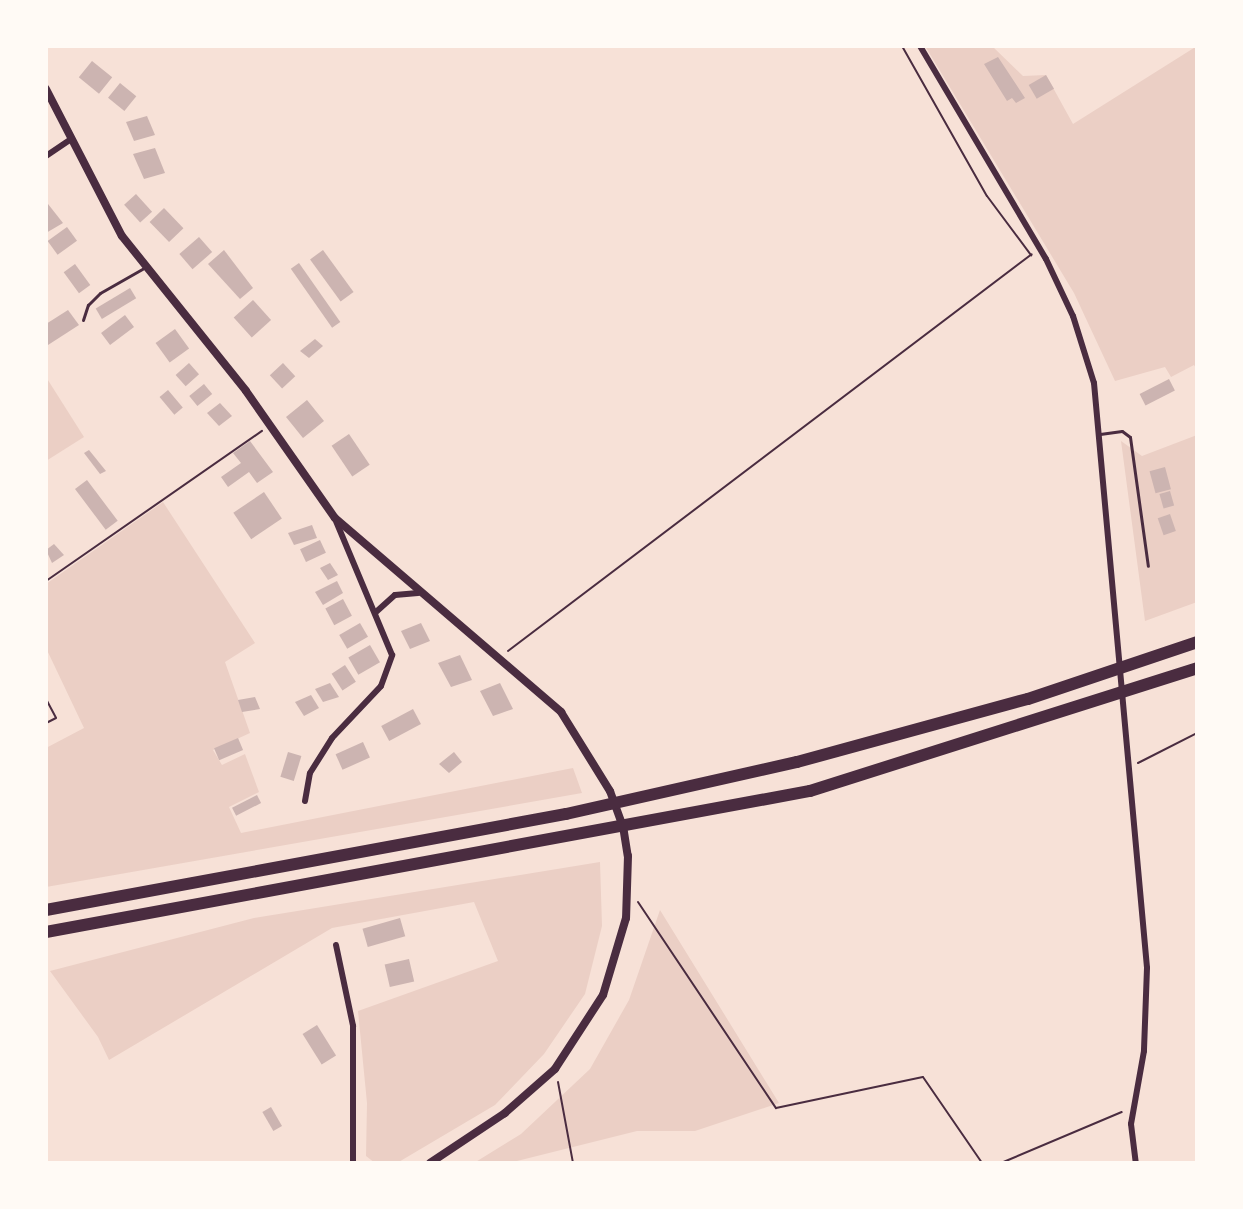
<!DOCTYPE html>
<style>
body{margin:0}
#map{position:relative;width:1243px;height:1209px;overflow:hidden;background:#f7e1d7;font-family:"Libre Baskerville",serif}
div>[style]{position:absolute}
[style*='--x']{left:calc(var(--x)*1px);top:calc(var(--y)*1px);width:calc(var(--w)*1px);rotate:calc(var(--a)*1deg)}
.green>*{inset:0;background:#ebcfc5}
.building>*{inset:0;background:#ccb4b1;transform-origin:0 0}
.path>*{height:2px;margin:-1px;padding:0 1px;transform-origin:1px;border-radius:1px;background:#4a2c40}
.service>*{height:3px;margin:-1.5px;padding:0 1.5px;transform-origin:1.5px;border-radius:1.5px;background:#4a2c40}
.minor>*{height:6px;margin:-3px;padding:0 3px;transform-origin:3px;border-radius:3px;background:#4a2c40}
.tertiary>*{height:8px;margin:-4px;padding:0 4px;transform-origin:4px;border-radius:4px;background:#4a2c40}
.motorway>*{height:12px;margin:-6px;padding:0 6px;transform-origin:6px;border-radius:6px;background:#4a2c40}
span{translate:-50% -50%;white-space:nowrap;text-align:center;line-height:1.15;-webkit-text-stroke:8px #fffaf5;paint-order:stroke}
.frame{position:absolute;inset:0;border:48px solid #fffaf5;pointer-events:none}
</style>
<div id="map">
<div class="green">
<div style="clip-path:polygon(925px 46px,992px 46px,1023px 76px,1046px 75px,1073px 124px,1197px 46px,1197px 370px,1194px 365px,1171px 377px,1165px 367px,1115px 381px,1074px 293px)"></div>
<div style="clip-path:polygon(46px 377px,84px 437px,46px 461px)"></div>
<div style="clip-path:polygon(1197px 435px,1197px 602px,1145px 621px,1121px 441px,1142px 456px)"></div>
<div style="clip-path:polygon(163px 502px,255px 643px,225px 662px,250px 733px,213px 750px,222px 765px,245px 754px,259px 792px,229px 807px,241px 833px,573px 768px,582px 793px,46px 887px,46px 748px,84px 728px,46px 648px,46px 584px)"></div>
<div style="clip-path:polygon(600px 862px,602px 926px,585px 994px,544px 1054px,495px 1105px,397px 1163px,375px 1163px,366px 1156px,367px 1103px,358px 1011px,498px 961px,474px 902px,332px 928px,109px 1060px,98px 1037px,50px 971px,254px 918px)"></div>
<div style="clip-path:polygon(660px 910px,779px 1103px,695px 1131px,637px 1131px,509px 1163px,474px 1163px,521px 1134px,590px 1069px,629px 1000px)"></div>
</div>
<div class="building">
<div style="clip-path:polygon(998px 57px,1025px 98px,1016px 103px,1012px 98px,1007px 101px,984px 64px)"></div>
<div style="left:92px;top:61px;width:26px;height:21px;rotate:39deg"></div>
<div style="left:1046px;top:75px;width:16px;height:20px;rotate:60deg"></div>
<div style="left:120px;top:83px;width:21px;height:19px;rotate:39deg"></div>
<div style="clip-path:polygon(147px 116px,155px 135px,134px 141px,126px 122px)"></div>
<div style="clip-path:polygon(155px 148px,165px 173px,144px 179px,133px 154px)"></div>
<div style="left:136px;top:194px;width:24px;height:16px;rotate:48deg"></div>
<div style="clip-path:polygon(48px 204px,63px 223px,46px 233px,46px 205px)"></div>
<div style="left:164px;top:208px;width:28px;height:20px;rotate:46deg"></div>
<div style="left:67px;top:227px;width:17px;height:24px;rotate:54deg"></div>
<div style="left:199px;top:237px;width:20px;height:26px;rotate:49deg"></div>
<div style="clip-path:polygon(224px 250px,253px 288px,240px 299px,208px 264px)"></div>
<div style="left:323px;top:250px;width:52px;height:16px;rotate:54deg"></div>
<div style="left:299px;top:263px;width:72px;height:10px;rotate:55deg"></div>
<div style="left:75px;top:264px;width:26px;height:14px;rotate:54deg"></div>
<div style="left:130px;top:288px;width:12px;height:40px;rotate:59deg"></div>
<div style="left:253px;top:300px;width:27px;height:26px;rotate:48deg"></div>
<div style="clip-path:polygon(68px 310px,79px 325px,48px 345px,46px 324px)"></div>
<div style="left:125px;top:315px;width:15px;height:30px;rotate:53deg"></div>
<div style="left:175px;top:329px;width:24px;height:24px;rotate:54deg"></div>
<div style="clip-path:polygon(315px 339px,323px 346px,309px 358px,300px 351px)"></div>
<div style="left:189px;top:363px;width:15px;height:18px;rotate:48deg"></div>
<div style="left:283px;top:363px;width:18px;height:18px;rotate:47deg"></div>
<div style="left:1169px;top:379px;width:13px;height:33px;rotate:63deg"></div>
<div style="left:204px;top:384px;width:13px;height:19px;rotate:51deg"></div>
<div style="left:168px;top:390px;width:23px;height:11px;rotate:50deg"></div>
<div style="left:307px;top:400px;width:27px;height:27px;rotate:51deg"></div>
<div style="clip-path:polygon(220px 403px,232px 416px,219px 426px,207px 413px)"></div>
<div style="left:349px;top:434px;width:37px;height:21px;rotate:56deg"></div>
<div style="clip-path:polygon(250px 441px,273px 472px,257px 483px,249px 472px,228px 487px,221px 477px,241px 463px,233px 453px)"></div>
<div style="clip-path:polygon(89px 450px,106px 471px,100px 474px,84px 453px)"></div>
<div style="left:1165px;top:467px;width:23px;height:16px;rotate:75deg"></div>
<div style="left:87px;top:480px;width:51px;height:15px;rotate:53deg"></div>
<div style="left:1170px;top:491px;width:15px;height:11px;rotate:74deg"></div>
<div style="left:264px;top:492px;width:32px;height:37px;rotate:56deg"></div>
<div style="left:1170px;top:514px;width:18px;height:13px;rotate:71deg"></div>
<div style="clip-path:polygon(312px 525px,317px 538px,294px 545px,288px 533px)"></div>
<div style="left:320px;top:540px;width:14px;height:22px;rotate:65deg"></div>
<div style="clip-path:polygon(54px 544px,64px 555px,52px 563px,46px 550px)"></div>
<div style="clip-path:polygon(330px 563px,338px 575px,328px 580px,320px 568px)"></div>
<div style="clip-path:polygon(337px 581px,343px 593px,323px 605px,315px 592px)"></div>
<div style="left:343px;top:599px;width:19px;height:20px;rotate:62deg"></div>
<div style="left:360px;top:623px;width:16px;height:24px;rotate:60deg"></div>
<div style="clip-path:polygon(421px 623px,430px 641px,410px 649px,401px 631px)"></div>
<div style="left:370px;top:645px;width:20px;height:25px;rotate:60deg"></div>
<div style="clip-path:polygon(460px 655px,472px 680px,451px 687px,438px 663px)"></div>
<div style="left:345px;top:665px;width:20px;height:16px;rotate:57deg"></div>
<div style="clip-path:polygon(330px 683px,339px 697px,323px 702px,315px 689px)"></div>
<div style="clip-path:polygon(500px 683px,513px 709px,493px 716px,480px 691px)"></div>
<div style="clip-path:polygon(311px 695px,319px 708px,304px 716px,295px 702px)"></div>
<div style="clip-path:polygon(255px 697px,260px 709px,242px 712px,238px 700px)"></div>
<div style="left:413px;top:709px;width:17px;height:36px;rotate:62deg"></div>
<div style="left:238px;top:738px;width:13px;height:26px;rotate:67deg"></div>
<div style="left:363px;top:742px;width:17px;height:30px;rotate:66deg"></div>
<div style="left:288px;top:752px;width:14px;height:26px;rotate:17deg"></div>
<div style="clip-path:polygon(454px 752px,462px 762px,449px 773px,439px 764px)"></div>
<div style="left:257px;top:795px;width:9px;height:28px;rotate:63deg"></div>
<div style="left:400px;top:918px;width:19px;height:39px;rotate:74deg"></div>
<div style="left:409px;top:959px;width:23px;height:25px;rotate:77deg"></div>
<div style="left:317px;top:1025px;width:36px;height:17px;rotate:58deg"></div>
<div style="left:271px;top:1107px;width:22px;height:10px;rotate:60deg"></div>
</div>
<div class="path">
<div style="--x:902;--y:46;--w:172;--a:60.5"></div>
<div style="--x:987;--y:196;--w:74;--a:53.3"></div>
<div style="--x:46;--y:581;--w:263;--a:-34.8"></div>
<div style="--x:508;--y:651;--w:657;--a:-37.15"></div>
<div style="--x:46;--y:699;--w:21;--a:62"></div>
<div style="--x:56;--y:718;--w:11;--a:153"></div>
<div style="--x:1138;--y:763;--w:66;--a:-27"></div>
<div style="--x:638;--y:902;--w:248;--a:56.2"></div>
<div style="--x:776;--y:1108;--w:150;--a:-11.9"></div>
<div style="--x:923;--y:1077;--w:104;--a:55.5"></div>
<div style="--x:558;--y:1082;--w:82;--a:79.5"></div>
<div style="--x:1001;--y:1163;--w:131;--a:-22.9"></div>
</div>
<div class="service">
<div style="--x:83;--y:320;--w:16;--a:-72"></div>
<div style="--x:88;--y:305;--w:17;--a:-45"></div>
<div style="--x:100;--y:293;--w:51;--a:-29.6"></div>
<div style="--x:1100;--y:434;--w:22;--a:-8"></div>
<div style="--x:1122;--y:431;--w:10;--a:37"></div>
<div style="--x:1130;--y:437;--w:130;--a:82.1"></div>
</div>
<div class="minor">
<div style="--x:920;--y:46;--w:247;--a:59.4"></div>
<div style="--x:1046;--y:259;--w:63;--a:64.7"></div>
<div style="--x:1073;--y:316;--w:70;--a:72.6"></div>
<div style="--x:1094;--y:383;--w:587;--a:84.82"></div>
<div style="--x:1147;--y:968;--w:83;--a:92.1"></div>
<div style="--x:1144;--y:1051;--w:74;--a:100.1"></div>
<div style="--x:1131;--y:1124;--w:39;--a:83"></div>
<div style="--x:46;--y:156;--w:29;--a:-34"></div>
<div style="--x:376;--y:612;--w:25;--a:-42"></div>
<div style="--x:395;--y:595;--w:23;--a:-5"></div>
<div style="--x:305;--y:801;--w:28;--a:-80"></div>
<div style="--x:310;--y:773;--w:41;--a:-57.8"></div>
<div style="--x:332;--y:738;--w:71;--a:-46.7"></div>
<div style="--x:381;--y:686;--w:33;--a:-70"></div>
<div style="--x:392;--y:655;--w:145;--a:-112.7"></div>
<div style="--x:336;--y:945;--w:83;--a:78.1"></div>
<div style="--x:353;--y:1026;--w:137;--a:90"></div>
</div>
<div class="tertiary">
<div style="--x:46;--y:89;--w:165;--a:62.7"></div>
<div style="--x:122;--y:236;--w:198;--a:51.3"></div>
<div style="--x:246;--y:391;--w:155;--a:55"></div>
<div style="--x:335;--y:518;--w:298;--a:40.6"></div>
<div style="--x:561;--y:712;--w:93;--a:58.2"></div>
<div style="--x:610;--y:791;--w:37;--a:70"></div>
<div style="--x:623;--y:826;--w:30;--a:81"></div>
<div style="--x:628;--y:856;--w:62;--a:91.8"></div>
<div style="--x:626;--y:918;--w:80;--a:106.6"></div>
<div style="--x:603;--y:995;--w:88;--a:123"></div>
<div style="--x:555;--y:1069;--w:67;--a:138.7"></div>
<div style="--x:505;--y:1113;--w:90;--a:146.3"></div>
</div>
<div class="motorway">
<div style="--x:46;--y:910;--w:529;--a:-10.46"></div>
<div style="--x:566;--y:814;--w:237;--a:-12.7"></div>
<div style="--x:797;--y:762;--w:239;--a:-15.3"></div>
<div style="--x:1028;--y:699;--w:178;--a:-18.6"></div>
<div style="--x:46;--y:932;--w:777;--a:-10.46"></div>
<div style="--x:810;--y:791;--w:406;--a:-17.6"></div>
</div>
<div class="frame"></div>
</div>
